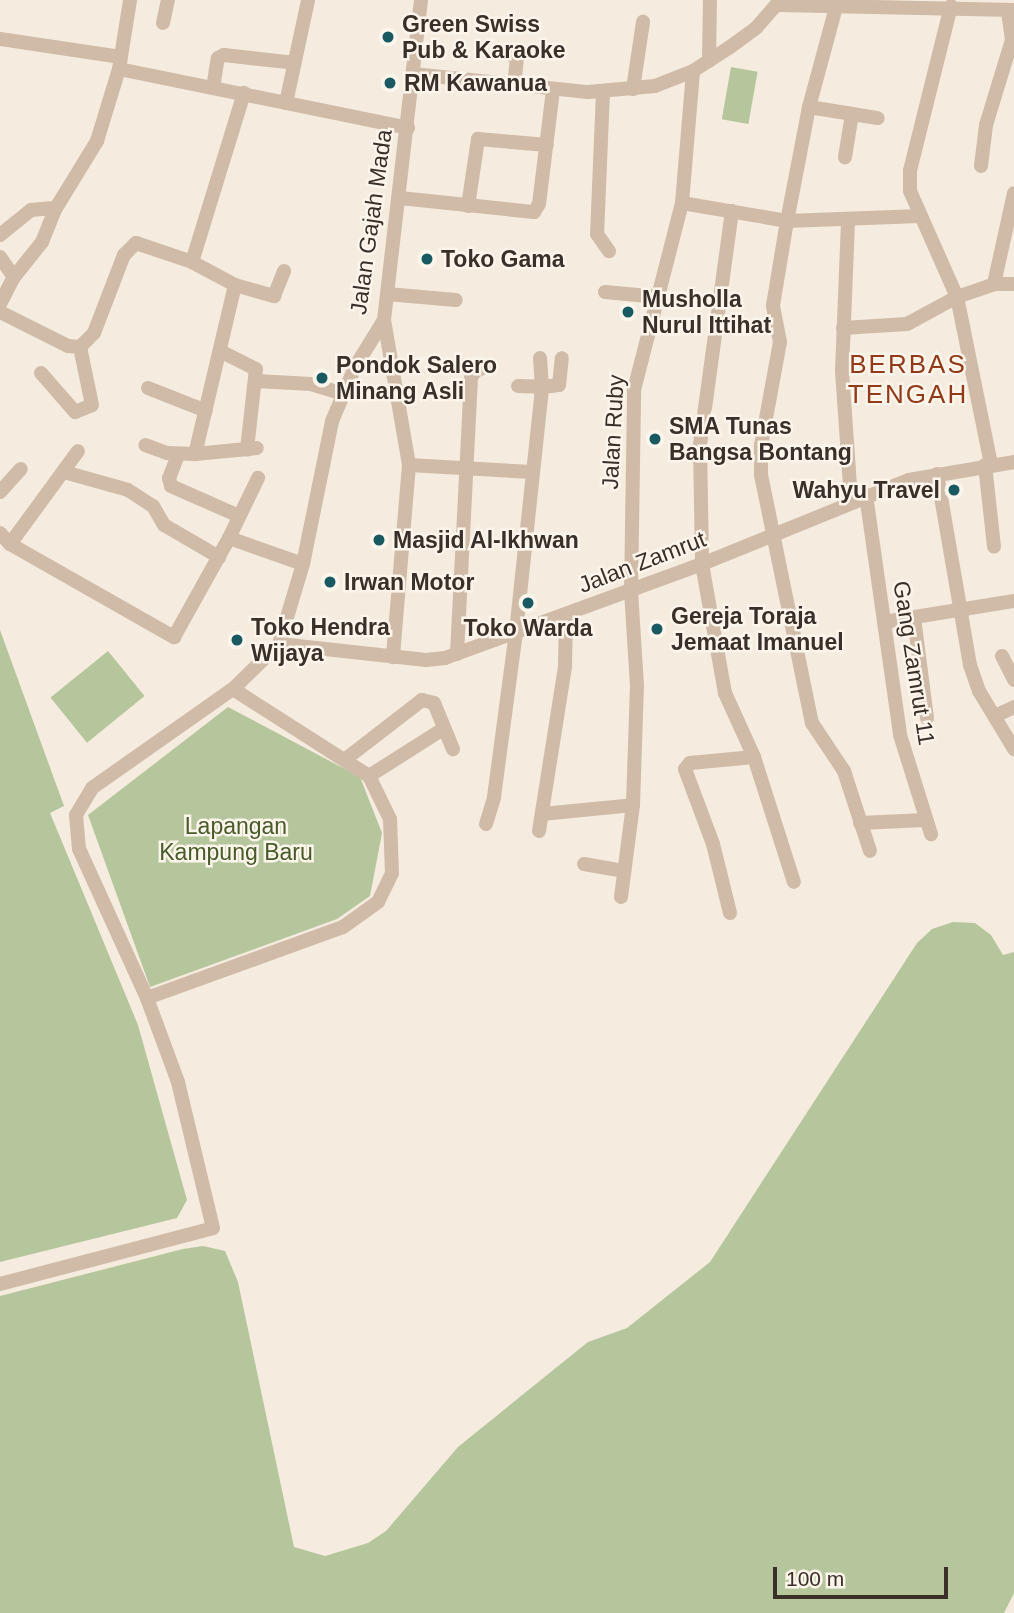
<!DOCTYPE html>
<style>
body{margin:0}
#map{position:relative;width:1014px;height:1613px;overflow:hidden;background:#f5ebde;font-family:Arial,sans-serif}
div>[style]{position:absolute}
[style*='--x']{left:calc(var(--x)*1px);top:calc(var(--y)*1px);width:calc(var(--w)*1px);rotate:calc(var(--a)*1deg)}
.green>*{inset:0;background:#b6c69c;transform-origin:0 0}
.minor>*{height:14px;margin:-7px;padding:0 7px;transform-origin:7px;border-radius:7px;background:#cfbba8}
.dots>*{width:19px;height:19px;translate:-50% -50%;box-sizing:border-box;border:4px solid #fcf5eb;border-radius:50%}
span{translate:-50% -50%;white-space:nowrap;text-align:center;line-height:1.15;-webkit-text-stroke:5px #fcf5eb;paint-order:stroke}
.poi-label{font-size:23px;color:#3b2f29;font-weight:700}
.left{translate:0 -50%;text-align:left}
.right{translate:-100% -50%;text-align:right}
.street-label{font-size:23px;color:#3b2f29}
.park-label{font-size:23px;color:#485c2a}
.quarter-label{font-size:26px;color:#933a19;letter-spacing:2px}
.scale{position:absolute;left:773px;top:1567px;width:175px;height:32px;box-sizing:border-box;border:4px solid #3b2f29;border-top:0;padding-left:9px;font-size:21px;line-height:24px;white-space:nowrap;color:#3b2f29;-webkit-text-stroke:5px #fcf5eb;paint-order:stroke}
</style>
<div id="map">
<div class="green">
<div style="left:731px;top:67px;width:27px;height:53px;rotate:10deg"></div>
<div style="clip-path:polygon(0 630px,64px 806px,50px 813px,138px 1025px,187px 1200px,177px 1218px,0 1262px)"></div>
<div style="left:108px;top:651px;width:58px;height:74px;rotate:51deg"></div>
<div style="clip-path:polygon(228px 707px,360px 777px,382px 833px,370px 896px,337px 919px,150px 987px,88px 815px)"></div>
<div style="clip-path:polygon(953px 922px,975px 923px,991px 935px,1003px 955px,1014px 952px,1014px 1593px,1004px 1613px,0 1613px,0 1296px,183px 1249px,203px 1246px,225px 1251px,238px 1282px,294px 1547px,325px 1556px,368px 1543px,386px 1531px,458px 1447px,588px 1342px,627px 1328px,710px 1262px,917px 943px,932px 929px)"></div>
</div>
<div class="minor">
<div style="--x:778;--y:5;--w:236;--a:1.2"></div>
<div style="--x:951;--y:6;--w:170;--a:104"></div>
<div style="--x:910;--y:171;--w:20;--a:90"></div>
<div style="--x:910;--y:191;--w:116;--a:66.1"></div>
<div style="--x:957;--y:297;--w:170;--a:78.5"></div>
<div style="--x:836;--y:7;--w:104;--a:105.1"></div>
<div style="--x:809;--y:107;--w:116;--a:100.9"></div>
<div style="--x:787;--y:221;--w:86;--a:99.4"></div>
<div style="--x:773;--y:306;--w:37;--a:79"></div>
<div style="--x:780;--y:342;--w:106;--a:100.4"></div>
<div style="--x:761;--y:446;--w:29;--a:90"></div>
<div style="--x:761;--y:475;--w:253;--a:78.4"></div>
<div style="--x:812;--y:723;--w:58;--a:56.3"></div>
<div style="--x:844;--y:771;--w:84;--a:72"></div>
<div style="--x:163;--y:23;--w:24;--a:-78"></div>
<div style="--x:0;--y:39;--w:122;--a:8.5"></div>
<div style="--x:510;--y:54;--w:8;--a:30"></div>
<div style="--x:517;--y:58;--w:28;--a:96"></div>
<div style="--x:709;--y:61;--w:61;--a:-89.1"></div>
<div style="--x:119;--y:69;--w:295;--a:11.5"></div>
<div style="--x:413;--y:74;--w:176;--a:5.9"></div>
<div style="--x:588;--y:92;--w:67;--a:-5.1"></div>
<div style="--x:655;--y:86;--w:41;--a:-21.5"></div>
<div style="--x:693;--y:71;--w:44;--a:-33"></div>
<div style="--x:730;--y:47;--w:32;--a:-36"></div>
<div style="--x:756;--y:28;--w:37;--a:-49"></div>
<div style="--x:213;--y:88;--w:30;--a:-81"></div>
<div style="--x:218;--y:58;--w:7;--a:-27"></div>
<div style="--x:224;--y:55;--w:71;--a:6.4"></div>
<div style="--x:633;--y:89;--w:68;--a:-81.5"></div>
<div style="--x:603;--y:92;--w:142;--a:92.4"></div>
<div style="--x:597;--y:234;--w:21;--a:55"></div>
<div style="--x:286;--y:103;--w:105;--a:-77.9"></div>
<div style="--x:809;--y:107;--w:44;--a:9.2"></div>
<div style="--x:852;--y:114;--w:44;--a:99.2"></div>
<div style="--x:852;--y:114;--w:26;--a:9"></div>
<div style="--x:981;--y:166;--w:41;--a:-83"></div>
<div style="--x:986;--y:125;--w:89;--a:-73"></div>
<div style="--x:1012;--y:40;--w:30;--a:-98"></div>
<div style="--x:400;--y:198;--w:135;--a:6"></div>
<div style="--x:534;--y:212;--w:9;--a:-58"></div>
<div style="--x:539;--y:204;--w:115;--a:-83"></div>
<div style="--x:682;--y:203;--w:107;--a:9.7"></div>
<div style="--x:787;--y:221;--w:133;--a:-2.2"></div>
<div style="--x:468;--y:206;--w:68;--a:-81.5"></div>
<div style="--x:478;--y:139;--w:69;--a:5"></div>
<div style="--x:732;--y:211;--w:236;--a:97.8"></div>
<div style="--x:700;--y:445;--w:119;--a:89"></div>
<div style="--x:702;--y:564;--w:131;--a:79.9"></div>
<div style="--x:725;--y:693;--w:70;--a:65.6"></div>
<div style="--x:754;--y:757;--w:131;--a:72.3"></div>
<div style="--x:848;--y:222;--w:149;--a:92.3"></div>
<div style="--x:842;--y:371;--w:130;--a:86"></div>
<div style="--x:0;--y:235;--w:40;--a:-39"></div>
<div style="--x:31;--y:210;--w:25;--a:-5"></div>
<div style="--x:0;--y:257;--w:24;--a:55"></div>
<div style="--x:192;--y:262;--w:177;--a:-72.9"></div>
<div style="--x:994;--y:284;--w:93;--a:-77.6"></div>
<div style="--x:235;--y:285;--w:41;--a:15.8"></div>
<div style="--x:274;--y:296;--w:27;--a:-68"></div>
<div style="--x:605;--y:292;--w:54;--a:5.3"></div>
<div style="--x:387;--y:294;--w:69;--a:5"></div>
<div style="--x:0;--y:304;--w:30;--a:-63"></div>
<div style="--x:14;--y:277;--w:45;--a:-51.3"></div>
<div style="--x:42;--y:242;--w:37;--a:-68"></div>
<div style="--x:56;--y:208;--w:79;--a:-58.5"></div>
<div style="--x:97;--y:141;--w:75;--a:-73"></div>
<div style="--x:119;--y:69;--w:70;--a:-80.9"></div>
<div style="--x:0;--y:312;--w:76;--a:26.6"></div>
<div style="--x:68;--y:346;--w:12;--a:5"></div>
<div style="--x:80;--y:347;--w:20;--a:-45"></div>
<div style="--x:94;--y:333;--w:84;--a:-69"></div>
<div style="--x:124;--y:255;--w:17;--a:-45"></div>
<div style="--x:136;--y:243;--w:59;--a:18.7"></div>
<div style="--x:192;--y:262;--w:49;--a:28.1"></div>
<div style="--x:235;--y:285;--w:174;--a:103.3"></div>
<div style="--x:195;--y:454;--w:28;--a:-178"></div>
<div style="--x:167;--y:453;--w:23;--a:-160"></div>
<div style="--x:384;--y:320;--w:147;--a:80.2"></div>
<div style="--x:409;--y:465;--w:193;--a:94.8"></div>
<div style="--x:843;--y:328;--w:64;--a:-3.6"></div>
<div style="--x:907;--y:324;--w:57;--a:-28.4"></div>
<div style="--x:957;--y:297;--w:39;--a:-19"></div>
<div style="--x:994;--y:284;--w:20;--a:0"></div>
<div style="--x:220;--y:351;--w:40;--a:26.6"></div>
<div style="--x:256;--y:369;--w:81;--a:96.4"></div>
<div style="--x:41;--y:373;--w:52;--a:48.9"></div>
<div style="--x:75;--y:412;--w:18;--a:-22"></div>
<div style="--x:92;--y:405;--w:59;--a:-101.7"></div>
<div style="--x:256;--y:381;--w:55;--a:3.1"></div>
<div style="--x:311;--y:384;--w:34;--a:17"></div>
<div style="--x:518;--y:386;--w:24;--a:2"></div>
<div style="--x:542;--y:387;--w:29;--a:-94"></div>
<div style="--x:148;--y:388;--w:62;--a:21.6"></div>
<div style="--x:195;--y:454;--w:62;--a:-5.5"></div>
<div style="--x:178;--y:455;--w:25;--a:111"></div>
<div style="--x:169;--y:478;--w:8;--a:76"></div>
<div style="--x:171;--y:486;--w:74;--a:23.8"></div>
<div style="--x:409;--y:465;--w:123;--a:3.3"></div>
<div style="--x:985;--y:465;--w:82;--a:83.7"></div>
<div style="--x:64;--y:472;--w:66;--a:15.7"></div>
<div style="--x:128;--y:490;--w:30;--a:33"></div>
<div style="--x:153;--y:506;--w:22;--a:60"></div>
<div style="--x:164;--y:525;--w:64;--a:30.2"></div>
<div style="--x:937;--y:474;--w:194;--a:80.2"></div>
<div style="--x:970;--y:665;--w:28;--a:71"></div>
<div style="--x:979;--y:691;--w:68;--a:58.9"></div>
<div style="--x:0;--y:492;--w:31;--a:-48"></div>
<div style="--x:866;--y:495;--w:242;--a:81.9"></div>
<div style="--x:900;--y:735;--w:104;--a:72.6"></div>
<div style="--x:0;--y:533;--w:15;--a:48"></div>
<div style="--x:10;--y:544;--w:115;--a:-53.8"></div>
<div style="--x:229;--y:538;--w:67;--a:-64.2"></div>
<div style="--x:10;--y:544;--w:189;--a:29.6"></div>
<div style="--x:174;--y:637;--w:113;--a:-60.9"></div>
<div style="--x:229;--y:538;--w:78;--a:19.4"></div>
<div style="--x:914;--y:618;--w:101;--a:82.6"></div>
<div style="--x:884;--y:622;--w:132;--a:-9.2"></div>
<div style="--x:279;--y:644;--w:148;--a:6.2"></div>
<div style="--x:426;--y:660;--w:19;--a:-6"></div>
<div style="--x:445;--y:658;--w:274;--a:-20.1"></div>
<div style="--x:702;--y:564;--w:223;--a:-22.1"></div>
<div style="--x:909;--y:480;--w:107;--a:-9.7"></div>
<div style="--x:457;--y:654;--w:276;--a:-87.1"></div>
<div style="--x:471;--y:378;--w:8;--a:-60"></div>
<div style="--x:475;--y:371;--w:17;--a:-21"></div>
<div style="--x:1002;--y:656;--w:27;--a:63"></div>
<div style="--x:997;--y:715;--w:19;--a:-25"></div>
<div style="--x:347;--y:758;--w:95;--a:-37.7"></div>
<div style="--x:422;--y:700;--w:12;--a:14"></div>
<div style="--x:434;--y:703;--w:50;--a:67.6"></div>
<div style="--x:369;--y:776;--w:88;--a:-32.4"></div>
<div style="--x:542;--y:814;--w:91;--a:-5.6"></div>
<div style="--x:860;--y:823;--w:65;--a:-2.6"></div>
<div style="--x:486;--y:824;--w:28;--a:-73"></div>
<div style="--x:494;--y:797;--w:166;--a:-82.4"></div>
<div style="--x:516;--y:632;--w:246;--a:-83.9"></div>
<div style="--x:542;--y:387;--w:17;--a:-7"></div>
<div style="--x:559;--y:385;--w:27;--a:-84"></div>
<div style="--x:539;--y:831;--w:167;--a:-81"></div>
<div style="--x:565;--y:666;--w:51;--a:-88.9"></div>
<div style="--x:584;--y:864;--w:41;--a:9.9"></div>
<div style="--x:621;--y:897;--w:93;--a:-82.6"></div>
<div style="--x:633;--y:805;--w:119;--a:-88.1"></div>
<div style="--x:637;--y:686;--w:95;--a:-93.6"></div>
<div style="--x:631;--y:591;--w:201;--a:-89.1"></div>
<div style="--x:634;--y:390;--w:193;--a:-75.6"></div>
<div style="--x:682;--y:203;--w:132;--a:-85.2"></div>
<div style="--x:730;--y:913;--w:71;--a:-103.8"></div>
<div style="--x:713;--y:844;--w:80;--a:-110.5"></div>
<div style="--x:685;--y:769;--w:8;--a:-50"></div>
<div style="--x:690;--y:763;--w:64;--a:-5.4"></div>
<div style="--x:147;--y:998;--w:208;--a:-19.9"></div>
<div style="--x:343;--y:927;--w:43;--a:-35.5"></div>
<div style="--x:378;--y:902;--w:32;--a:-64"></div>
<div style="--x:392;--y:873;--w:54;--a:-92.1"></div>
<div style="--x:390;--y:819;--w:48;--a:-116"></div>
<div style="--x:369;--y:776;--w:161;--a:-147.4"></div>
<div style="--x:0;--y:1284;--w:220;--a:-14.7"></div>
<div style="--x:213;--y:1228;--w:150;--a:-103.5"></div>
<div style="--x:178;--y:1082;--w:90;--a:-110.3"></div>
<div style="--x:147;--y:998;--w:164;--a:-114.5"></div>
<div style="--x:79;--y:849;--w:34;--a:-95"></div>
<div style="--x:76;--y:815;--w:31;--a:-59"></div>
<div style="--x:92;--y:788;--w:172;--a:-35.1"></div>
<div style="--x:233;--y:689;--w:64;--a:-44.4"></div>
<div style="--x:279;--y:644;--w:84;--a:-73.3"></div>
<div style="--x:303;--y:564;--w:146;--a:-78.5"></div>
<div style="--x:332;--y:421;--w:59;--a:-66.9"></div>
<div style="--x:355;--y:367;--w:55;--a:-58.3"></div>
<div style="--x:384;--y:320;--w:322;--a:-83.4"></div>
</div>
<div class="dots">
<div style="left:388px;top:37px;background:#195a62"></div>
<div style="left:390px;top:83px;background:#195a62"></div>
<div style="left:427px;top:259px;background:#195a62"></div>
<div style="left:628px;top:312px;background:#195a62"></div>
<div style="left:322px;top:378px;background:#195a62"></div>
<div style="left:655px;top:439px;background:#195a62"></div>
<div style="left:954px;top:490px;background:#195a62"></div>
<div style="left:379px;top:540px;background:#195a62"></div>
<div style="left:330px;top:582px;background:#195a62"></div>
<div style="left:528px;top:603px;background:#195a62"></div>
<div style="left:657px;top:629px;background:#195a62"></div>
<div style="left:237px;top:640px;background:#195a62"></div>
</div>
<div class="poi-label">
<span class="left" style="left:402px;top:37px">Green Swiss<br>Pub &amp; Karaoke</span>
<span class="left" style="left:404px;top:83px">RM Kawanua</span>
<span class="left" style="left:441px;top:259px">Toko Gama</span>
<span class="left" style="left:642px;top:312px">Musholla<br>Nurul Ittihat</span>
<span class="left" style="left:336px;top:378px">Pondok Salero<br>Minang Asli</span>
<span class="left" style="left:669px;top:439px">SMA Tunas<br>Bangsa Bontang</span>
<span class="right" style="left:940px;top:490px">Wahyu Travel</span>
<span class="left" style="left:393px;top:540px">Masjid Al-Ikhwan</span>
<span class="left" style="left:344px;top:582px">Irwan Motor</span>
<span class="left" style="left:671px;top:629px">Gereja Toraja<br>Jemaat Imanuel</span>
<span class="left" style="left:251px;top:640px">Toko Hendra<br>Wijaya</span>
<span style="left:528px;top:628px">Toko Warda</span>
</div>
<div class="street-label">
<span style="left:371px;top:222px;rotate:-82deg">Jalan Gajah Mada</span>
<span style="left:613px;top:432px;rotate:-87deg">Jalan Ruby</span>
<span style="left:642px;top:562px;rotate:-21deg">Jalan Zamrut</span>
<span style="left:914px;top:663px;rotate:81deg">Gang Zamrut 11</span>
</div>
<div class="park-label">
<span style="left:236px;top:839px">Lapangan<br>Kampung Baru</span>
</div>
<div class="quarter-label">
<span style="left:908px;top:380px">BERBAS<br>TENGAH</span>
</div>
<div class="scale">100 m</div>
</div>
